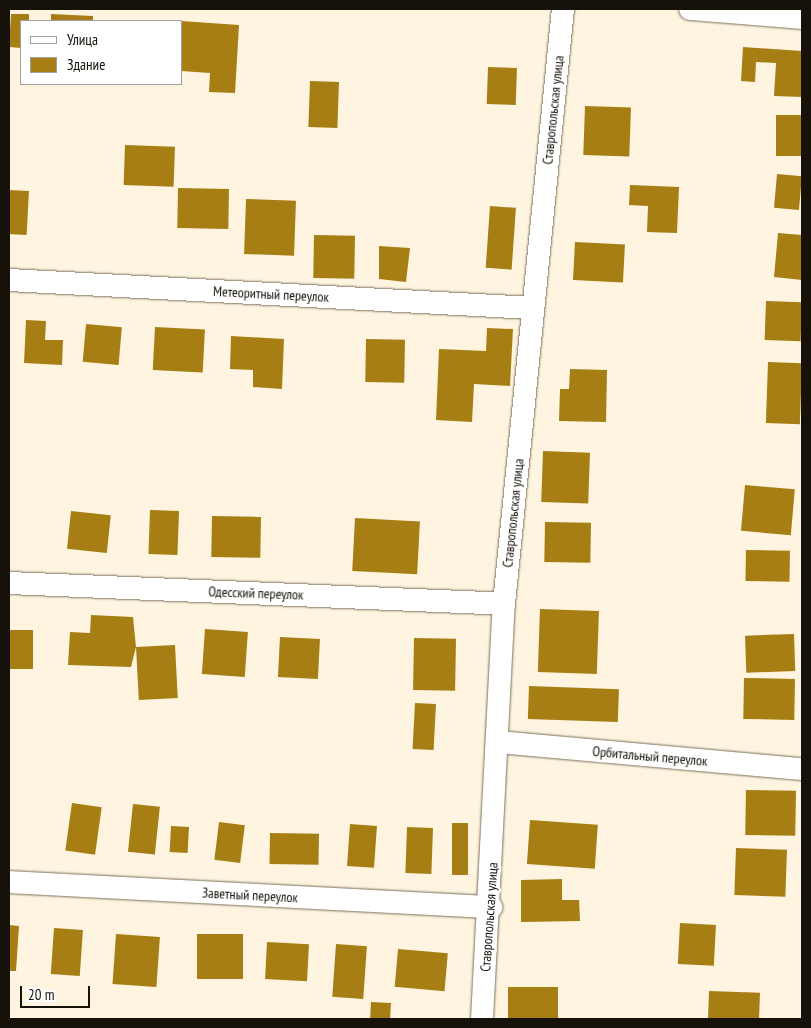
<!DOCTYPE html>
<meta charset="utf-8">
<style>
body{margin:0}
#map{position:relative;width:811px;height:1028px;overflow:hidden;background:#fef4df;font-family:"PT Sans Narrow",sans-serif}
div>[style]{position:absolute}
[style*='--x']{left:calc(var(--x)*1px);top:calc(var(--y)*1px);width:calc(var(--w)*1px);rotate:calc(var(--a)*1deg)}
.building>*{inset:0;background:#a77e14;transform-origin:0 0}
.roads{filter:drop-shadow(0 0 1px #7b7059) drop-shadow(0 0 1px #7b7059)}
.street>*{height:22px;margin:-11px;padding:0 11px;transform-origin:11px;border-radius:11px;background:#fff}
span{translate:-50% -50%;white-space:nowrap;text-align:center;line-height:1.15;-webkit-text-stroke:4.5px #fff;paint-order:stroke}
.street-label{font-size:14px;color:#161209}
.frame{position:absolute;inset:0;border:10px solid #161209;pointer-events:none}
.legend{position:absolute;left:20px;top:20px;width:162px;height:65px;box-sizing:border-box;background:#fff;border:1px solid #a2a09d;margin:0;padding:6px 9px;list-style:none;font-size:15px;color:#161209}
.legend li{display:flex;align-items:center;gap:10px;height:25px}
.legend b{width:25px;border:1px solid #a2a09d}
.scale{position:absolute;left:20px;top:986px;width:70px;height:22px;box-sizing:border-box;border:2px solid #161209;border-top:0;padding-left:6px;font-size:15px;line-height:18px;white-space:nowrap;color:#161209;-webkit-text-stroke:4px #fff;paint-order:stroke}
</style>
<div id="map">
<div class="building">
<div style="clip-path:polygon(11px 14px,29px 14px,29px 21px,21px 21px,21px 48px,9px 47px)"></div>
<div style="clip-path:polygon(51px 14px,93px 16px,93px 21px,51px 21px)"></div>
<div style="clip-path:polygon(181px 21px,239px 25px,235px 93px,209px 92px,210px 73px,181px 71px)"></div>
<div style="clip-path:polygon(743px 47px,802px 51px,802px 97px,774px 96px,776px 63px,756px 62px,755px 82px,741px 81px)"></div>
<div style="left:488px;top:67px;width:29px;height:37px;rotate:2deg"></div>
<div style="left:310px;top:81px;width:29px;height:46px;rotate:2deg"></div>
<div style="left:585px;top:106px;width:46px;height:49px;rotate:2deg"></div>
<div style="left:776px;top:115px;width:26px;height:41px"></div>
<div style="left:125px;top:145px;width:50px;height:40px;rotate:2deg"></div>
<div style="left:777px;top:174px;width:25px;height:34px;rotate:5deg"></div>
<div style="clip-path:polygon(630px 185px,679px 187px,677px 233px,647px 232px,648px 206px,629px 205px)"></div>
<div style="left:178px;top:188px;width:51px;height:40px;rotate:1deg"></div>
<div style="left:9px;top:190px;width:20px;height:44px;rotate:3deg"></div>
<div style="left:246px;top:199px;width:50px;height:55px;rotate:2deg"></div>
<div style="left:490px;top:206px;width:26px;height:62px;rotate:4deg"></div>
<div style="clip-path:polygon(778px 233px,802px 235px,802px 280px,774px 277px)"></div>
<div style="left:314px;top:235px;width:41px;height:43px;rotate:1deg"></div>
<div style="left:575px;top:242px;width:50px;height:38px;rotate:3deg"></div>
<div style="clip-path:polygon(379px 246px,410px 248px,406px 282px,379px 279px)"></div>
<div style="left:766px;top:301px;width:36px;height:39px;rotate:2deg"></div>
<div style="clip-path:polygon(26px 320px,46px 321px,45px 340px,63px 340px,62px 365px,24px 363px)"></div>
<div style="left:86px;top:324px;width:36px;height:38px;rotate:5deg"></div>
<div style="left:155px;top:327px;width:50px;height:43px;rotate:3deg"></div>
<div style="clip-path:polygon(487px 328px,513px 329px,510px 386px,474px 384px,472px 422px,436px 420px,439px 349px,486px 351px)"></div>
<div style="clip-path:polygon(231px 336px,284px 339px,282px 389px,253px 387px,253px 370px,230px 369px)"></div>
<div style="left:366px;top:339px;width:39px;height:43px;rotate:1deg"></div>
<div style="left:768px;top:362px;width:34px;height:61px;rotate:2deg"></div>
<div style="clip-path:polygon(570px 369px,607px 370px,606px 422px,559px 421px,560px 389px,569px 389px)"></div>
<div style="left:543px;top:451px;width:47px;height:51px;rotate:2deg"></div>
<div style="left:745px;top:485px;width:50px;height:46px;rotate:5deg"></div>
<div style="left:150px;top:510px;width:29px;height:44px;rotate:2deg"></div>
<div style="left:71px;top:511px;width:40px;height:38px;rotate:6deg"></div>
<div style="left:212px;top:516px;width:49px;height:41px;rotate:1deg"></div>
<div style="left:355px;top:518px;width:65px;height:53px;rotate:3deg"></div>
<div style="left:545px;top:522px;width:46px;height:40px;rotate:1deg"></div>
<div style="left:746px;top:550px;width:44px;height:31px;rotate:1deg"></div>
<div style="left:540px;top:609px;width:59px;height:63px;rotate:2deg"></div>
<div style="clip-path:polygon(91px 615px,133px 617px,136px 647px,131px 667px,68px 665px,70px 632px,90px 633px)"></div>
<div style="left:205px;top:629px;width:43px;height:45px;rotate:4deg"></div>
<div style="left:9px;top:630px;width:24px;height:39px"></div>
<div style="left:794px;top:634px;width:37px;height:49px;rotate:88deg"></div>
<div style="left:280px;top:637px;width:40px;height:40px;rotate:3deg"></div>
<div style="left:414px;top:638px;width:42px;height:52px;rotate:1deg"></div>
<div style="left:175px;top:645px;width:53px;height:39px;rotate:87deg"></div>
<div style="left:744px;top:678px;width:51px;height:41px;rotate:1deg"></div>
<div style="left:529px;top:686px;width:90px;height:33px;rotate:2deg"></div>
<div style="left:415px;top:703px;width:21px;height:46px;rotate:3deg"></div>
<div style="left:746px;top:790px;width:50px;height:45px;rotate:1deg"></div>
<div style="left:72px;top:803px;width:30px;height:48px;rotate:8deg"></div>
<div style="left:133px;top:804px;width:27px;height:48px;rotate:6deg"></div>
<div style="left:530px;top:820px;width:68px;height:44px;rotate:4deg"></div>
<div style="left:219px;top:822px;width:26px;height:38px;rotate:7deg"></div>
<div style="left:452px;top:823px;width:16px;height:52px"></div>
<div style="left:350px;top:824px;width:27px;height:42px;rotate:4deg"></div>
<div style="left:171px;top:826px;width:18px;height:26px;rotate:3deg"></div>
<div style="left:407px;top:827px;width:26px;height:46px;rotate:2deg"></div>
<div style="left:270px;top:833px;width:49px;height:31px;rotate:1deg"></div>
<div style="left:736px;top:848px;width:51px;height:47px;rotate:2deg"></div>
<div style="clip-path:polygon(562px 879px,562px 900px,579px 900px,580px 921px,521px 922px,521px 880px)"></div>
<div style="left:680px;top:923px;width:36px;height:41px;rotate:3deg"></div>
<div style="clip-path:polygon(9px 925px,19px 926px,16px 971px,9px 971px)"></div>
<div style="left:54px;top:928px;width:29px;height:46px;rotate:4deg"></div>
<div style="left:116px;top:934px;width:44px;height:50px;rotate:4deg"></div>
<div style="left:197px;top:934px;width:46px;height:45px"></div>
<div style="left:267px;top:942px;width:42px;height:37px;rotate:3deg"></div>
<div style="left:336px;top:944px;width:31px;height:53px;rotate:4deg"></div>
<div style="left:398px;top:949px;width:50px;height:38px;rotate:5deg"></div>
<div style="left:508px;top:987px;width:50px;height:32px"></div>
<div style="left:709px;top:991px;width:51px;height:28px;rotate:2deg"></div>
<div style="left:371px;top:1002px;width:20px;height:17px;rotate:3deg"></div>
</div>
<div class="roads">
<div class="street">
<div style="--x:690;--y:9;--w:112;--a:4.6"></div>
<div style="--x:9;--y:280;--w:525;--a:3.06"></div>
<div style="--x:9;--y:583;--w:495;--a:2.4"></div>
<div style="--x:498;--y:742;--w:305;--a:5.1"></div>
<div style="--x:9;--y:882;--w:483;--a:3"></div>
<div style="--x:482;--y:1019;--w:416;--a:-87"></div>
<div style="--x:504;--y:604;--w:598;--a:-84.34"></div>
</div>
</div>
<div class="street-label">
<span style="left:553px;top:110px;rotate:-84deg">Ставропольская улица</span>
<span style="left:271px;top:294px;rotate:3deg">Метеоритный переулок</span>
<span style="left:513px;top:513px;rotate:-84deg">Ставропольская улица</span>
<span style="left:256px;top:593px;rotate:2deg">Одесский переулок</span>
<span style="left:650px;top:756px;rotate:5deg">Орбитальный переулок</span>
<span style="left:250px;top:895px;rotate:3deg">Заветный переулок</span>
<span style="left:489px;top:917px;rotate:-86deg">Ставропольская улица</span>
</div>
<div class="frame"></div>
<ul class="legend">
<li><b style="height:6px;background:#fff"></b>Улица</li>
<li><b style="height:14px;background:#a77e14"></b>Здание</li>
</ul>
<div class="scale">20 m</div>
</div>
